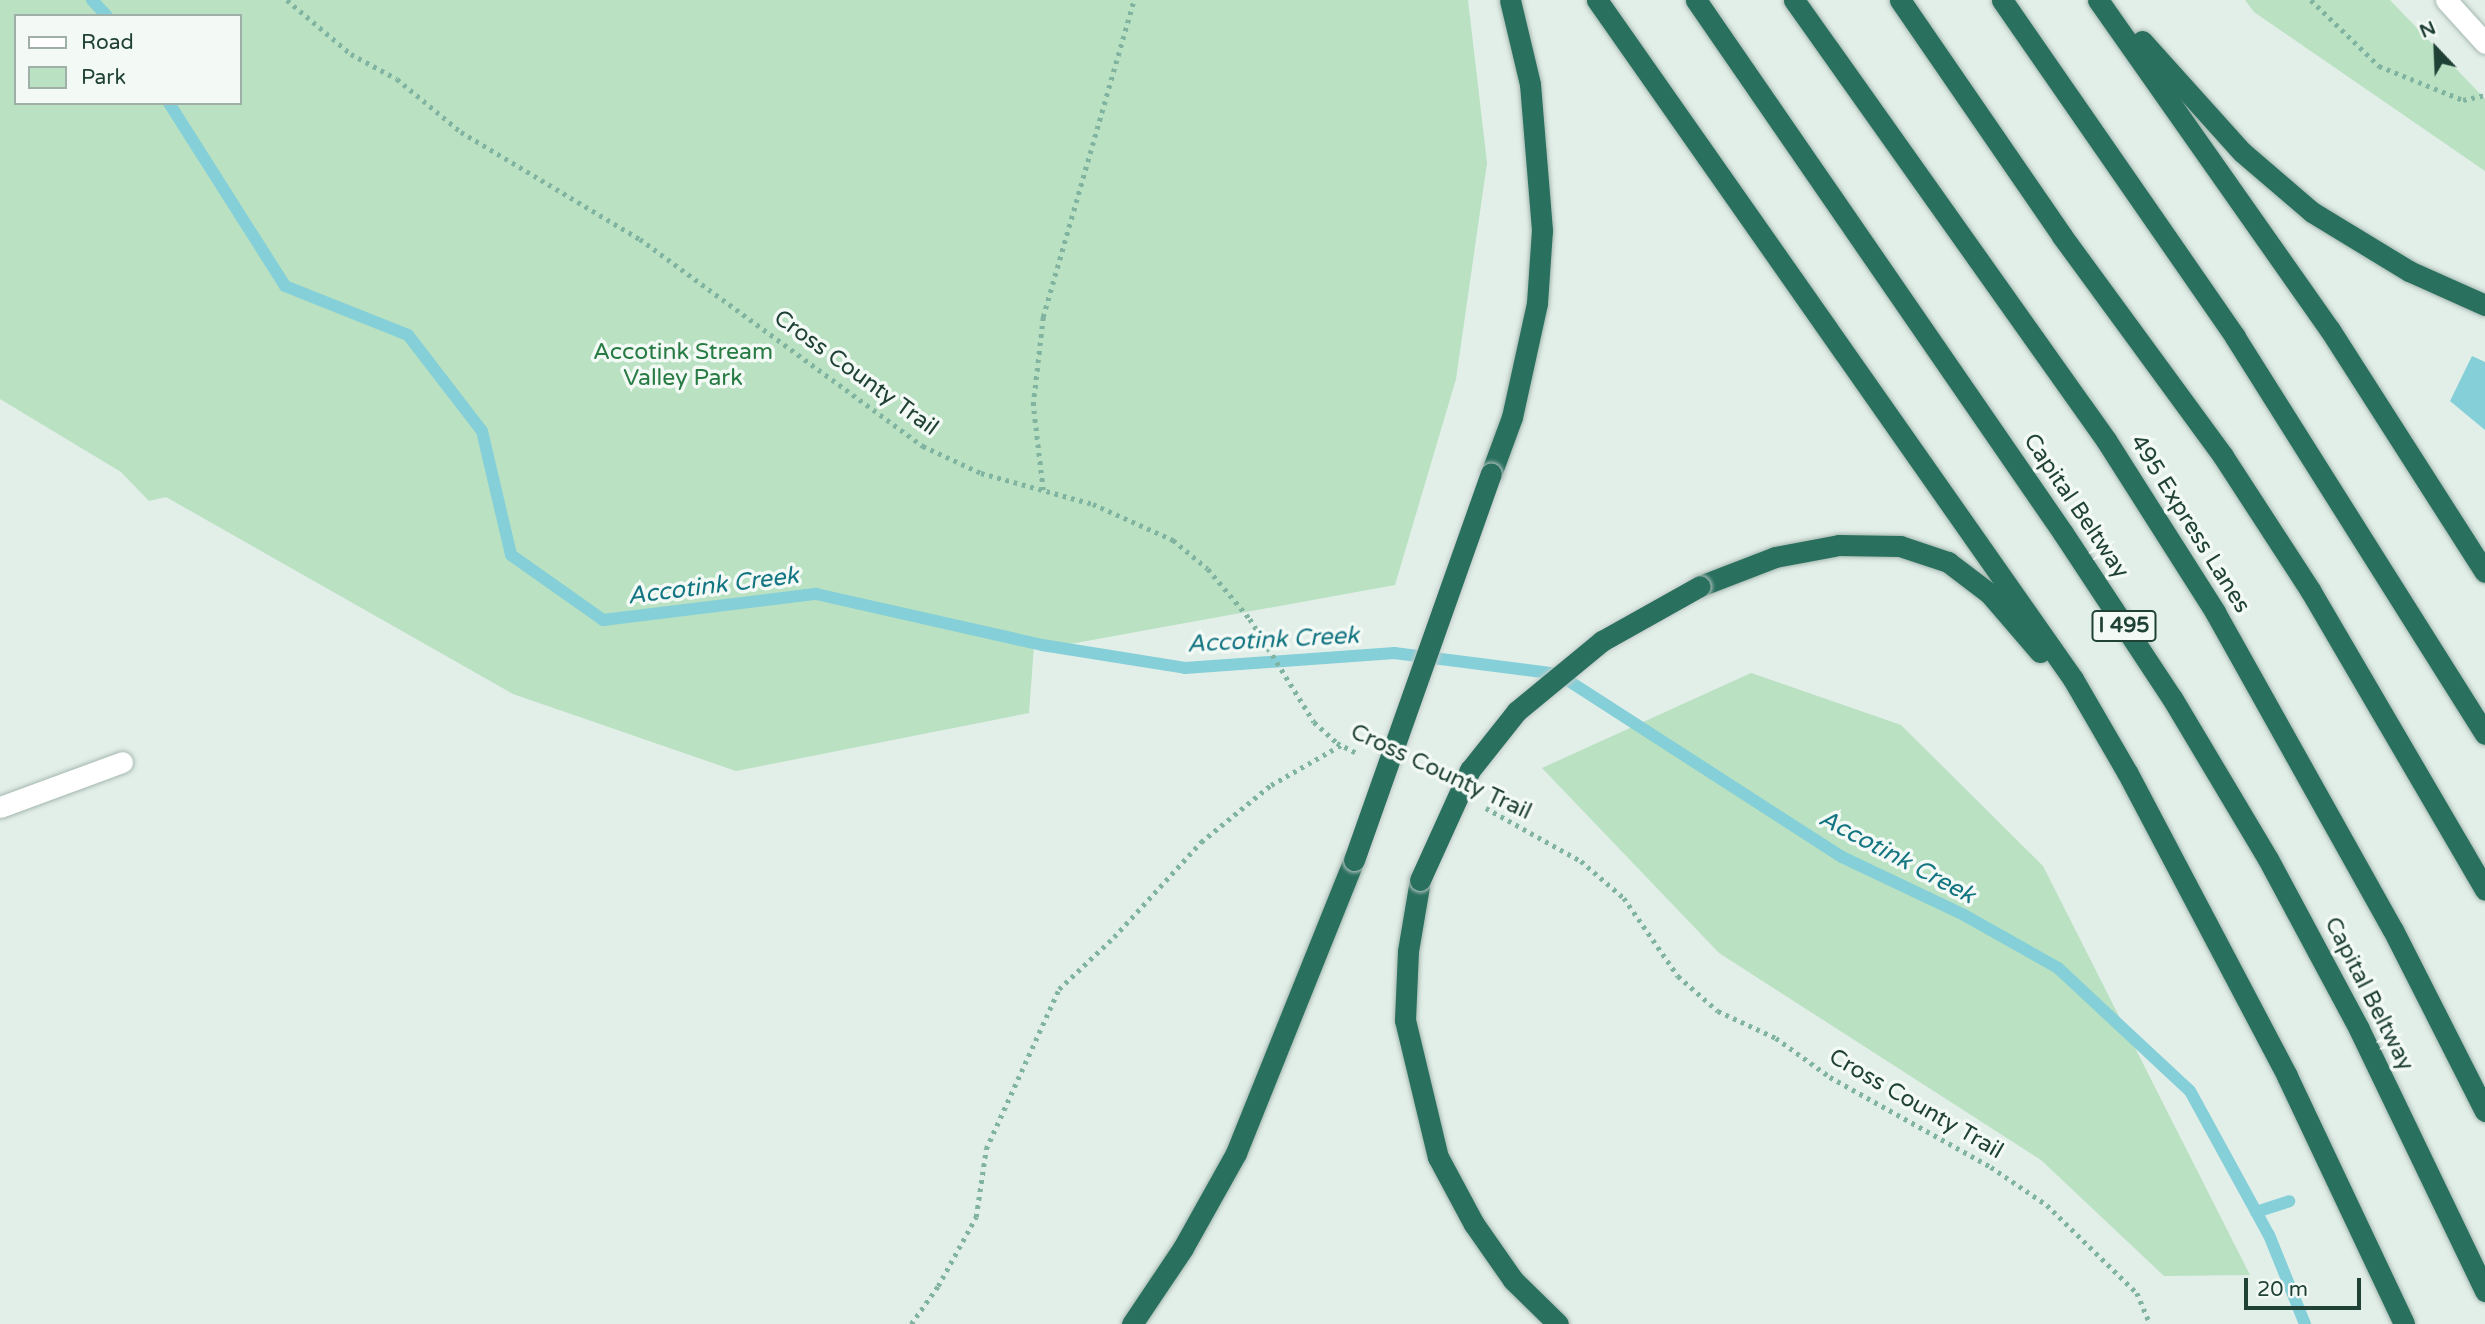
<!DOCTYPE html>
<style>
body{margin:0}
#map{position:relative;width:2485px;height:1324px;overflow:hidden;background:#e2eee8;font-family:"Varela Round",sans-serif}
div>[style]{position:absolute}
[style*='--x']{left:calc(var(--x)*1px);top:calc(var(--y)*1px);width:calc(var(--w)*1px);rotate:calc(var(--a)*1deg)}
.green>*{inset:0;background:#b9e1c2}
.water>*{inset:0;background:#85cfd8}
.stream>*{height:12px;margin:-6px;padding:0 6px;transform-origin:6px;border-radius:6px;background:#85cfd8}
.path>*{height:4.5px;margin-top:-2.25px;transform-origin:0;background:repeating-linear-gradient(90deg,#80b4a1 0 3.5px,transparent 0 8.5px)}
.roads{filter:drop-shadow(0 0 2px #a4b7af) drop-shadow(0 0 2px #a4b7af)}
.minor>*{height:21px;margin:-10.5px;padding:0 10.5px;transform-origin:10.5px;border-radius:10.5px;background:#fff}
.highway>*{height:21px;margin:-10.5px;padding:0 10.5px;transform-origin:10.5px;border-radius:10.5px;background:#29705e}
.bridges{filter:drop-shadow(0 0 2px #c1cac7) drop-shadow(0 0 2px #c1cac7)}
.highway-bridge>*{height:21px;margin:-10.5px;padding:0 10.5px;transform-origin:10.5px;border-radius:10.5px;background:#29705e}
span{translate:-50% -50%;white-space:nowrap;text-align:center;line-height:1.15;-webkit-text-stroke:7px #f3faf6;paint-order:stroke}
.shield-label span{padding:2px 5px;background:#f3faf6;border:2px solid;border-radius:5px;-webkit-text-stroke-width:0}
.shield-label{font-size:21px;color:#204136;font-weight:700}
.park-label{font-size:23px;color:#277b43}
.street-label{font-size:23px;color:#204136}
.water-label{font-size:24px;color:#147582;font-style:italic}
.legend{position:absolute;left:14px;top:14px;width:228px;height:91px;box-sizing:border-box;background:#f3faf6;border:2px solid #9fb0a9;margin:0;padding:9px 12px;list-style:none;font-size:21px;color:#204136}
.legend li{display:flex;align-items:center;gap:14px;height:35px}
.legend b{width:35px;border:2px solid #9fb0a9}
.north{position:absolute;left:2401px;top:14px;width:70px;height:70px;-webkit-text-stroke:5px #f3faf6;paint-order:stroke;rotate:337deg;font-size:19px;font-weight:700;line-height:28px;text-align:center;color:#204136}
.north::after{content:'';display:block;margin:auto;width:24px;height:32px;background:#204136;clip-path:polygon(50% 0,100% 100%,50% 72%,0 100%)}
.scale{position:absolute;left:2244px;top:1278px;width:117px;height:32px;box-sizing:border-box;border:4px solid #204136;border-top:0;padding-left:9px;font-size:21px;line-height:24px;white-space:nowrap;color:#204136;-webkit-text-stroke:5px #f3faf6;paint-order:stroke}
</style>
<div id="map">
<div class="green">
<div style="clip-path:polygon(evenodd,0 0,1468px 0,1487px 163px,1456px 379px,1395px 585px,1048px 648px,1034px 646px,1029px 713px,736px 771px,513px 694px,166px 497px,149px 501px,121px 472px,0 399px,0 0,16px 16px,240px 16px,240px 103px,16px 103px,16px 16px)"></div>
<div style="clip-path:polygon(2245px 0,2390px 0,2485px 99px,2485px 171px,2254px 12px)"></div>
<div style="clip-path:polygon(1751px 673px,1901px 725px,2043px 866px,2250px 1275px,2164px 1276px,2041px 1160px,1719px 953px,1542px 768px)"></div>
</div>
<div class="water">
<div style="clip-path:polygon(2472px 356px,2485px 362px,2485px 430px,2450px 401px)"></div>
</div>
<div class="stream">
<div style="--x:92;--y:0;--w:22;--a:47"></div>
<div style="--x:169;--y:103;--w:217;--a:57.6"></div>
<div style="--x:285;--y:286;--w:132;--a:21.7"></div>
<div style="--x:408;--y:335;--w:121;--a:52.4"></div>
<div style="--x:482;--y:431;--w:127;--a:76.8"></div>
<div style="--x:511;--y:555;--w:113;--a:35.2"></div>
<div style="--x:603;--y:620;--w:215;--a:-7"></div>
<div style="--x:816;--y:594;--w:232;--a:12.7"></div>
<div style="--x:1042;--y:645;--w:145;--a:9.1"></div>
<div style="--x:1185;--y:668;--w:210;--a:-4.1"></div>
<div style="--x:1394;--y:653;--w:165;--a:7.3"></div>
<div style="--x:1558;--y:674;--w:338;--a:32.8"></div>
<div style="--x:1842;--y:857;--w:135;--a:25.4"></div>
<div style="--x:1964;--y:915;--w:108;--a:29.4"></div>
<div style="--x:2058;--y:968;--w:180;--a:43"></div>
<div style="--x:2190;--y:1091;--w:164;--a:61.3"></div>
<div style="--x:2269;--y:1235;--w:96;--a:68"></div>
<div style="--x:2256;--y:1212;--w:35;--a:-18"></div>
</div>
<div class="path">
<div style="--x:287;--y:0;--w:84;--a:40.2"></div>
<div style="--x:351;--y:54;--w:52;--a:28.5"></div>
<div style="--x:397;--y:79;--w:83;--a:39.6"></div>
<div style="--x:461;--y:132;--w:209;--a:30.9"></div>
<div style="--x:640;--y:239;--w:351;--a:36.2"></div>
<div style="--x:923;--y:446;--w:64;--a:25"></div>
<div style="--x:981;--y:473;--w:116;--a:15.5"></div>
<div style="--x:1093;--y:504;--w:88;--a:24.2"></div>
<div style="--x:1173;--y:540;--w:45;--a:39.6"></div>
<div style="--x:1208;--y:569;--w:65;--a:50"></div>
<div style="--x:1250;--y:619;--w:121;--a:58.1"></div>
<div style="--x:1314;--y:722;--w:31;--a:42"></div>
<div style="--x:1337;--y:743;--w:25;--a:27"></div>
<div style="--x:2311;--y:0;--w:95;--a:44.1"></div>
<div style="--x:2379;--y:66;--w:91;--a:22"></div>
<div style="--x:2463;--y:100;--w:23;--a:-13"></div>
<div style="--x:1043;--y:490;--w:86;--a:-96.7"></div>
<div style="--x:1033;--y:405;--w:89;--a:-83.5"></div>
<div style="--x:1043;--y:317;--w:330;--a:-74"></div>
<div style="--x:1486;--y:808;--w:109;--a:29.2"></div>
<div style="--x:1581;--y:861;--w:57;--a:40.7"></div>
<div style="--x:1624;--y:898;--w:95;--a:55.3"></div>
<div style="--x:1678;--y:976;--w:53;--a:41.2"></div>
<div style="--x:1718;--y:1011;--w:64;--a:25"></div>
<div style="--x:1776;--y:1038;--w:67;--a:35.8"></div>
<div style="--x:1830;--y:1077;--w:184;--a:29.2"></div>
<div style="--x:1991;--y:1167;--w:68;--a:34.2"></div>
<div style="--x:2047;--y:1205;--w:126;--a:44.4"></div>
<div style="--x:2137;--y:1293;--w:34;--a:67"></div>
<div style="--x:911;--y:1324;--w:47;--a:-54.6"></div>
<div style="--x:938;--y:1286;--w:79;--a:-61.2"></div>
<div style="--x:976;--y:1217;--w:69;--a:-81.6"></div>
<div style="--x:986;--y:1149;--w:176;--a:-65.5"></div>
<div style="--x:1059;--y:989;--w:76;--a:-43.4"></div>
<div style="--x:1114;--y:937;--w:129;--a:-47.5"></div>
<div style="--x:1201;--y:842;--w:90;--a:-39.2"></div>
<div style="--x:1271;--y:785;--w:81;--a:-29.7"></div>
</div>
<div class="roads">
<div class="minor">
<div style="--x:2446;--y:0;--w:58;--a:47.8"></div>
<div style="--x:0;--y:807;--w:130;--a:-20.2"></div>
</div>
<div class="highway">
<div style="--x:1597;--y:0;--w:829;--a:54.97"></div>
<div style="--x:2073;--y:679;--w:108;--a:59.9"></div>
<div style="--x:2127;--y:772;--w:344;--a:62.2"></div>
<div style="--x:2287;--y:1076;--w:274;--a:64.7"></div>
<div style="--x:1696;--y:0;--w:647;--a:55.45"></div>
<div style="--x:2063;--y:533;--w:198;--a:56.6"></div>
<div style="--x:2172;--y:698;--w:187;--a:59.2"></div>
<div style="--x:2268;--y:859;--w:193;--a:61.8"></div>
<div style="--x:2359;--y:1029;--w:291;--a:64.3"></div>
<div style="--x:1794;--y:0;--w:539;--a:54.66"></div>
<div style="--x:2106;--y:440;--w:204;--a:57.6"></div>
<div style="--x:2215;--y:612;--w:364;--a:60.8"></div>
<div style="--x:2393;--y:930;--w:203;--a:63.1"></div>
<div style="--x:1900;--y:0;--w:286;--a:55.5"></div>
<div style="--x:2062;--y:236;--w:273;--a:53.8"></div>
<div style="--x:2223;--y:456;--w:160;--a:57"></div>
<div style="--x:2310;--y:590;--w:347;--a:59.7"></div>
<div style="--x:2002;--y:0;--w:410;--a:55.3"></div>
<div style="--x:2235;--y:337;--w:469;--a:57.8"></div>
<div style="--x:2098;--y:0;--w:403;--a:54.9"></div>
<div style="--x:2330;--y:330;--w:287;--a:57.4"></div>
<div style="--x:2142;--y:41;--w:149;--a:48"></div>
<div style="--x:2242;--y:152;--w:92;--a:40.6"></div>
<div style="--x:2312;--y:212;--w:114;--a:31.3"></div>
<div style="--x:2409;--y:271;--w:83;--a:24.1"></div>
<div style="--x:1491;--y:474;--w:61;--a:-69.8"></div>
<div style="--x:1512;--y:417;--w:117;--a:-77.6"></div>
<div style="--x:1537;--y:303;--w:73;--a:-86.1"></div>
<div style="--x:1542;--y:230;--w:146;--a:-94.7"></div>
<div style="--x:1530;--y:84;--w:86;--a:-103.4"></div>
<div style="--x:1700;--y:586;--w:80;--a:-21.1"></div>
<div style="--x:1775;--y:557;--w:65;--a:-10.6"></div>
<div style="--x:1839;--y:545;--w:61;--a:0.9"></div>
<div style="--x:1900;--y:546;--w:51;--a:18.4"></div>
<div style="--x:1948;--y:562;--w:51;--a:37.1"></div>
<div style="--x:1989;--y:593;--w:78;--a:49.2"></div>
<div style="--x:1420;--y:880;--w:72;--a:99.6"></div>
<div style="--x:1408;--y:951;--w:69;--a:92.5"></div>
<div style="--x:1405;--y:1020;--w:141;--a:76.5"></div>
<div style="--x:1438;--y:1157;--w:76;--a:61.8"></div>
<div style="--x:1474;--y:1224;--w:68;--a:55.1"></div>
<div style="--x:1513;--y:1280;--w:63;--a:44.4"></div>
<div style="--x:1132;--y:1324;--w:92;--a:-56.1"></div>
<div style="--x:1183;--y:1248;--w:109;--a:-60.8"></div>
<div style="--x:1236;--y:1153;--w:316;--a:-68.1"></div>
</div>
</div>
<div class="bridges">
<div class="highway-bridge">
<div style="--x:1354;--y:860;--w:410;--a:-70.5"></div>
<div style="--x:1420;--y:880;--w:121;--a:-65.6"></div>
<div style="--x:1470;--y:770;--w:75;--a:-51.5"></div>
<div style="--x:1517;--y:711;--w:110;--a:-39.5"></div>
<div style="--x:1602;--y:641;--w:112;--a:-29.3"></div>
</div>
</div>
<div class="shield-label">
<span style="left:2124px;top:626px">I 495</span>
</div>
<div class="park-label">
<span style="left:683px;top:365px">Accotink Stream<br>Valley Park</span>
</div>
<div class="street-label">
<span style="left:856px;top:373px;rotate:36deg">Cross County Trail</span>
<span style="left:2076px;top:506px;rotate:56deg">Capital Beltway</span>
<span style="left:2190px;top:524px;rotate:58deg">495 Express Lanes</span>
<span style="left:1441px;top:772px;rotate:25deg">Cross County Trail</span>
<span style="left:2369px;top:994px;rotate:63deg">Capital Beltway</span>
<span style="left:1916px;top:1104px;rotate:30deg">Cross County Trail</span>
</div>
<div class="water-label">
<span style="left:713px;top:586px;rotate:-7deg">Accotink Creek</span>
<span style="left:1273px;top:640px;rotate:-3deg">Accotink Creek</span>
<span style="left:1897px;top:857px;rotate:28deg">Accotink Creek</span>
</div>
<ul class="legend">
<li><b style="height:9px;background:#fff"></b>Road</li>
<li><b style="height:19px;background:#b9e1c2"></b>Park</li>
</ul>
<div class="north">N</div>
<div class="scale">20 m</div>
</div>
